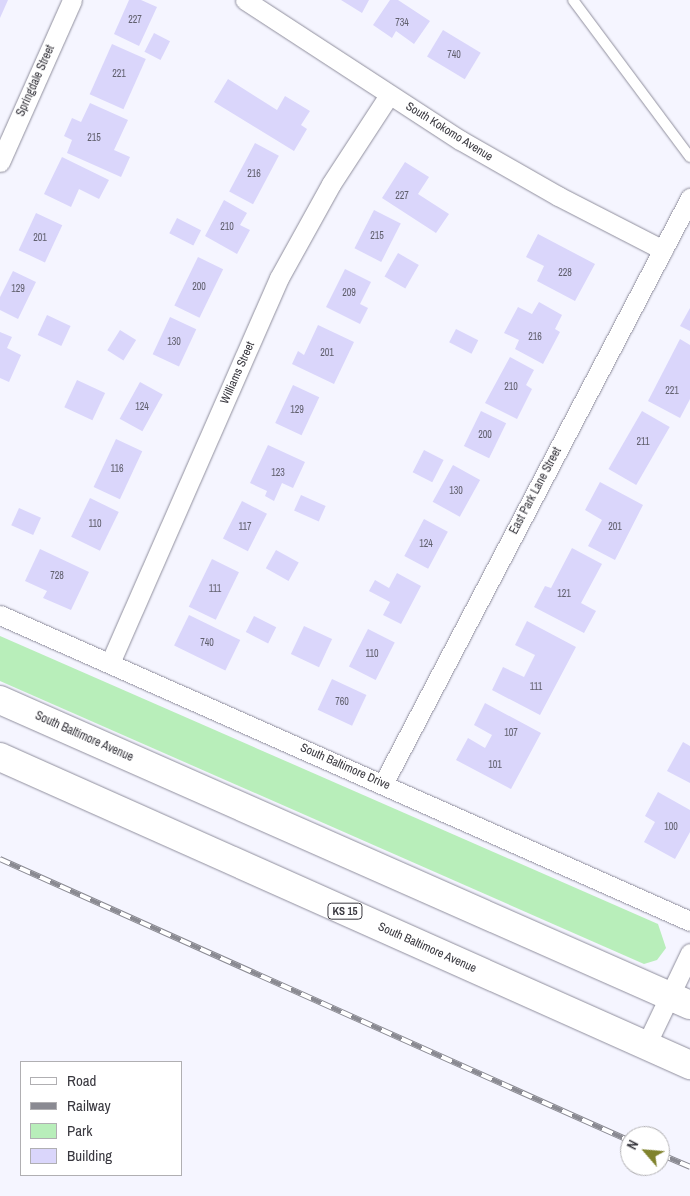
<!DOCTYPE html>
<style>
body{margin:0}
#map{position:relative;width:690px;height:1196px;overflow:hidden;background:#f5f5ff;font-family:"Archivo Narrow",sans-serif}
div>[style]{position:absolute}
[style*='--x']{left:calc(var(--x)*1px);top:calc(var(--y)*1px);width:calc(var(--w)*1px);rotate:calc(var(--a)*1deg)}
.green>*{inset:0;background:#b8eeba}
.building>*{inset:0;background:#dad6fb;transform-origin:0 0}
.roads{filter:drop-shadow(0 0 1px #8f8e9d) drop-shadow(0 0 1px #8f8e9d)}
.service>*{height:10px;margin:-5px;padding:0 5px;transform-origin:5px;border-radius:5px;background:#fff}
.minor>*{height:19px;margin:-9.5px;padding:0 9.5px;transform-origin:9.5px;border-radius:9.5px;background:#fff}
.primary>*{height:28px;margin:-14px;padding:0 14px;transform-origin:14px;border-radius:14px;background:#fff}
.rail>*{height:5.5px;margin-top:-2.75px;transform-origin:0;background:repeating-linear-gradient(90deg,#fff 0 11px,#8a8a92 0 22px);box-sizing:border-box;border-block:1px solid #8a8a92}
span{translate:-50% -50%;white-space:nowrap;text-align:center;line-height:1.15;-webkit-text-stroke:4px #fff;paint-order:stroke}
.number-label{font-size:10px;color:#61606e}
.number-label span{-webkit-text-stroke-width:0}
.shield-label span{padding:1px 4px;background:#fff;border:1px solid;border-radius:4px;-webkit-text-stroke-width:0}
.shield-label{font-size:11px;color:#39383f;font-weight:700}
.street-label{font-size:12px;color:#39383f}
.legend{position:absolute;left:20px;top:1061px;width:162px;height:115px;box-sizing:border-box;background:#fff;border:1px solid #b0afb2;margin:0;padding:6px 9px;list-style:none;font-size:15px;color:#39383f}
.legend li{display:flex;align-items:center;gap:10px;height:25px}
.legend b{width:25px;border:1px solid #b0afb2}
.north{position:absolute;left:620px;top:1126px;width:50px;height:50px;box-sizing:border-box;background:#fff;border:1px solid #b0afb2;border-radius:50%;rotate:297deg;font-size:14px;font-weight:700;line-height:20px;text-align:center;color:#39383f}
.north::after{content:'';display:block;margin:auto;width:18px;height:22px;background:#80832d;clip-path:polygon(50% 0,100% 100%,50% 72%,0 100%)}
</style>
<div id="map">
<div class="green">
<div style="clip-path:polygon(0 636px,658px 924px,666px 948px,657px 960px,644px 964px,0 681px)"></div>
</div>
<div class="building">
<div style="clip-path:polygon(0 0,8px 0,0 18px)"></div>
<div style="clip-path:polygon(129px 0,141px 0,157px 7px,139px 46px,114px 34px)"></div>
<div style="clip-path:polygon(341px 0,369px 0,362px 13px)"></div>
<div style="clip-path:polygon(390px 0,398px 0,430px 21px,414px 44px,396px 31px,392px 38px,373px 25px)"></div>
<div style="left:443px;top:30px;width:44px;height:31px;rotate:31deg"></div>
<div style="left:154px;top:33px;width:18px;height:21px;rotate:27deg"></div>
<div style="left:112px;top:44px;width:37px;height:55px;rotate:24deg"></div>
<div style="clip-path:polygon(228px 79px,277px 110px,285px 96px,310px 111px,301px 125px,307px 129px,294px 151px,214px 102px)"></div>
<div style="clip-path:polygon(90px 103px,128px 120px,114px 150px,130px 157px,121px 177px,67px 153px,72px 140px,64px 136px,72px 118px,81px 122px)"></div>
<div style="left:255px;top:143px;width:27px;height:55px;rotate:28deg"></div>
<div style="clip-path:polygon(62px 157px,109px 180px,99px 199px,79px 189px,71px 207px,44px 194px)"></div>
<div style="clip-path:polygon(405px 162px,429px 177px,418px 194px,449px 214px,436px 233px,382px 198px)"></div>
<div style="clip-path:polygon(224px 200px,247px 213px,240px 225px,250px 230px,237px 254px,205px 236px)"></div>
<div style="left:374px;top:210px;width:30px;height:43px;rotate:27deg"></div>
<div style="left:36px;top:213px;width:29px;height:41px;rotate:25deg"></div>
<div style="left:177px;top:218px;width:27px;height:17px;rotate:27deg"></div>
<div style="clip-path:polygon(538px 234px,595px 264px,575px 301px,537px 281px,544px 266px,526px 257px)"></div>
<div style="left:398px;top:253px;width:24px;height:27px;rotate:30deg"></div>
<div style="left:198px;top:257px;width:28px;height:54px;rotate:26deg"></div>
<div style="clip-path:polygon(345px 269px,371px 282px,360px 304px,368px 308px,360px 324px,326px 307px)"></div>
<div style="clip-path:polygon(13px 271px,36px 282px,18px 319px,0 310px,0 297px)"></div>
<div style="clip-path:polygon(539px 302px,562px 315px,555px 329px,560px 332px,543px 364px,515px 349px,519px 340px,504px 333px,518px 307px,532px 314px)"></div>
<div style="clip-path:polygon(690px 308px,690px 331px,680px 326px)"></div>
<div style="left:47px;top:315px;width:26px;height:22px;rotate:25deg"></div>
<div style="left:170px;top:317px;width:29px;height:41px;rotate:25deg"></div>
<div style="clip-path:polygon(318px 325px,354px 342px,334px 384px,292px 364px,298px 351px,304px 355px)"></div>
<div style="left:456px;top:329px;width:25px;height:15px;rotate:27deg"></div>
<div style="left:120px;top:330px;width:19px;height:24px;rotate:32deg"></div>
<div style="clip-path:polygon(0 332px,12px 337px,7px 348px,21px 355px,9px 382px,0 378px)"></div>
<div style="clip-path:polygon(680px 339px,690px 345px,690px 399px,680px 418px,648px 401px)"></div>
<div style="clip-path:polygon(510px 357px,534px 370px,526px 385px,532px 389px,517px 419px,485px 403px)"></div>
<div style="left:77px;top:380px;width:31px;height:30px;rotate:25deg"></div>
<div style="left:140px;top:382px;width:26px;height:42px;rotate:29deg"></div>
<div style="left:293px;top:385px;width:29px;height:42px;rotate:25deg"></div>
<div style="left:481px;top:411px;width:28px;height:39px;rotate:26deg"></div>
<div style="left:642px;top:411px;width:32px;height:67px;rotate:30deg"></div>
<div style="left:116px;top:439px;width:29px;height:53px;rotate:25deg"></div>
<div style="clip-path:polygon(268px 445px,305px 462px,293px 488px,282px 483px,274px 501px,265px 496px,267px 491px,250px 483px)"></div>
<div style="left:424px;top:450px;width:22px;height:25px;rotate:27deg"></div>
<div style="left:453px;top:465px;width:31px;height:42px;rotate:29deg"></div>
<div style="clip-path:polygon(600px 482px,643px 505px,615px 560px,588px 546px,602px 520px,585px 510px)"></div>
<div style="left:301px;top:495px;width:27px;height:17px;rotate:24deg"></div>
<div style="left:90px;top:498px;width:32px;height:43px;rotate:26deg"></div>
<div style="left:242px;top:501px;width:28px;height:42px;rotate:27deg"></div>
<div style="left:19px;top:508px;width:24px;height:19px;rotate:24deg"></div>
<div style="left:424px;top:519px;width:27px;height:42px;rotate:28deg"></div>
<div style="clip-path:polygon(572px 548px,602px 564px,581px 603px,596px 611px,584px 633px,534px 607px,545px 586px,551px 588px)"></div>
<div style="clip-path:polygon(40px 549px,89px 572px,71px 610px,43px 598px,47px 591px,25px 581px)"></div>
<div style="left:276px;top:550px;width:26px;height:21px;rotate:29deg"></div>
<div style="left:212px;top:559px;width:30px;height:53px;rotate:26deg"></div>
<div style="clip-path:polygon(397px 573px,421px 586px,401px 624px,383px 615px,390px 602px,369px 591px,375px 580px,389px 588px)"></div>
<div style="left:189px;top:615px;width:57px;height:34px;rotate:26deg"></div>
<div style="left:254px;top:616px;width:25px;height:18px;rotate:27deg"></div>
<div style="clip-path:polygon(527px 621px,576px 647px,540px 715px,492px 690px,503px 667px,524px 677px,535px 655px,515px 645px)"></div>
<div style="left:304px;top:626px;width:31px;height:31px;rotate:25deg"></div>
<div style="left:368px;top:629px;width:30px;height:42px;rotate:27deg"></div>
<div style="left:332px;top:679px;width:38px;height:34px;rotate:25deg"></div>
<div style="clip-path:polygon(485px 703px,541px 733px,511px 789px,456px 760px,468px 738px,485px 748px,492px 735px,474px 725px)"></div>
<div style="clip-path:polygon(683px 742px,690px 746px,690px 783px,667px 771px)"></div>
<div style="clip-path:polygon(658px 792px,690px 810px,690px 832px,675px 859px,644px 842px,655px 822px,645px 816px)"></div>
</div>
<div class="roads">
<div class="service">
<div style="--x:573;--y:0;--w:196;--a:53.3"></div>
</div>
<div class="minor">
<div style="--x:245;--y:0;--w:257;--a:33.1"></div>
<div style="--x:460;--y:140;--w:113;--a:29.7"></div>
<div style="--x:558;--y:196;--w:118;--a:27.2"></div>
<div style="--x:0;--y:162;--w:177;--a:-66"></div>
<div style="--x:0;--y:615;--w:755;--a:23.92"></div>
<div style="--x:110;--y:663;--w:420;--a:-66.3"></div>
<div style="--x:279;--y:278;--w:107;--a:-61"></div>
<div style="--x:331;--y:184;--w:106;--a:-56.9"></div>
<div style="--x:383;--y:784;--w:662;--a:-62.35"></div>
<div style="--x:646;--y:1045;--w:102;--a:-64.4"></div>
</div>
<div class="primary">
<div style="--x:0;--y:700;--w:754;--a:23.85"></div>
<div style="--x:0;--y:757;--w:756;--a:24.05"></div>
</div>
</div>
<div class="rail">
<div style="--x:0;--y:859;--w:690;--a:24.11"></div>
<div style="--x:660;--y:1154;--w:33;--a:23"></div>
</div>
<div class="number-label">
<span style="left:135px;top:20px">227</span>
<span style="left:402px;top:23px">734</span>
<span style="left:454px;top:55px">740</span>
<span style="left:119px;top:74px">221</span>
<span style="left:94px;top:138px">215</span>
<span style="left:254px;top:174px">216</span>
<span style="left:402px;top:196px">227</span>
<span style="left:227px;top:227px">210</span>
<span style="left:377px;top:236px">215</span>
<span style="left:40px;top:238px">201</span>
<span style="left:565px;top:273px">228</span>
<span style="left:199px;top:287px">200</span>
<span style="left:18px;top:289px">129</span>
<span style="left:349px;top:293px">209</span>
<span style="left:535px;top:337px">216</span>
<span style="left:174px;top:342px">130</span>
<span style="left:327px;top:353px">201</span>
<span style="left:511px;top:387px">210</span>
<span style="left:672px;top:391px">221</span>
<span style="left:142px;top:407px">124</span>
<span style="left:297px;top:410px">129</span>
<span style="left:485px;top:435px">200</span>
<span style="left:643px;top:442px">211</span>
<span style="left:117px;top:469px">116</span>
<span style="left:278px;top:473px">123</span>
<span style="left:456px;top:491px">130</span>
<span style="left:95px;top:524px">110</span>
<span style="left:245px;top:527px">117</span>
<span style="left:615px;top:527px">201</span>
<span style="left:426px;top:544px">124</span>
<span style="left:57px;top:576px">728</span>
<span style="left:215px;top:589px">111</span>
<span style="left:564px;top:594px">121</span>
<span style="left:207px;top:643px">740</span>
<span style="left:372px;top:654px">110</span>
<span style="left:536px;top:687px">111</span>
<span style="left:342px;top:702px">760</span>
<span style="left:511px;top:733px">107</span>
<span style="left:495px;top:765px">101</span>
<span style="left:671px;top:827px">100</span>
</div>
<div class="shield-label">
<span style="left:345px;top:911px">KS 15</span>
</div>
<div class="street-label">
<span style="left:36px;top:81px;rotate:-66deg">Springdale Street</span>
<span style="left:449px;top:132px;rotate:32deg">South Kokomo Avenue</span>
<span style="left:238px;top:373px;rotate:-66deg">Williams Street</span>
<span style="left:536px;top:491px;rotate:-62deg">East Park Lane Street</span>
<span style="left:84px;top:737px;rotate:24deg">South Baltimore Avenue</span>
<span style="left:345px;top:767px;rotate:24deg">South Baltimore Drive</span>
<span style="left:427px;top:948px;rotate:24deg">South Baltimore Avenue</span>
</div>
<ul class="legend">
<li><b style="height:6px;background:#fff"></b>Road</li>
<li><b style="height:6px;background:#8a8a92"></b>Railway</li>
<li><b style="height:14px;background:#b8eeba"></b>Park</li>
<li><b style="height:14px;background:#dad6fb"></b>Building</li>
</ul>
<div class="north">N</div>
</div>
